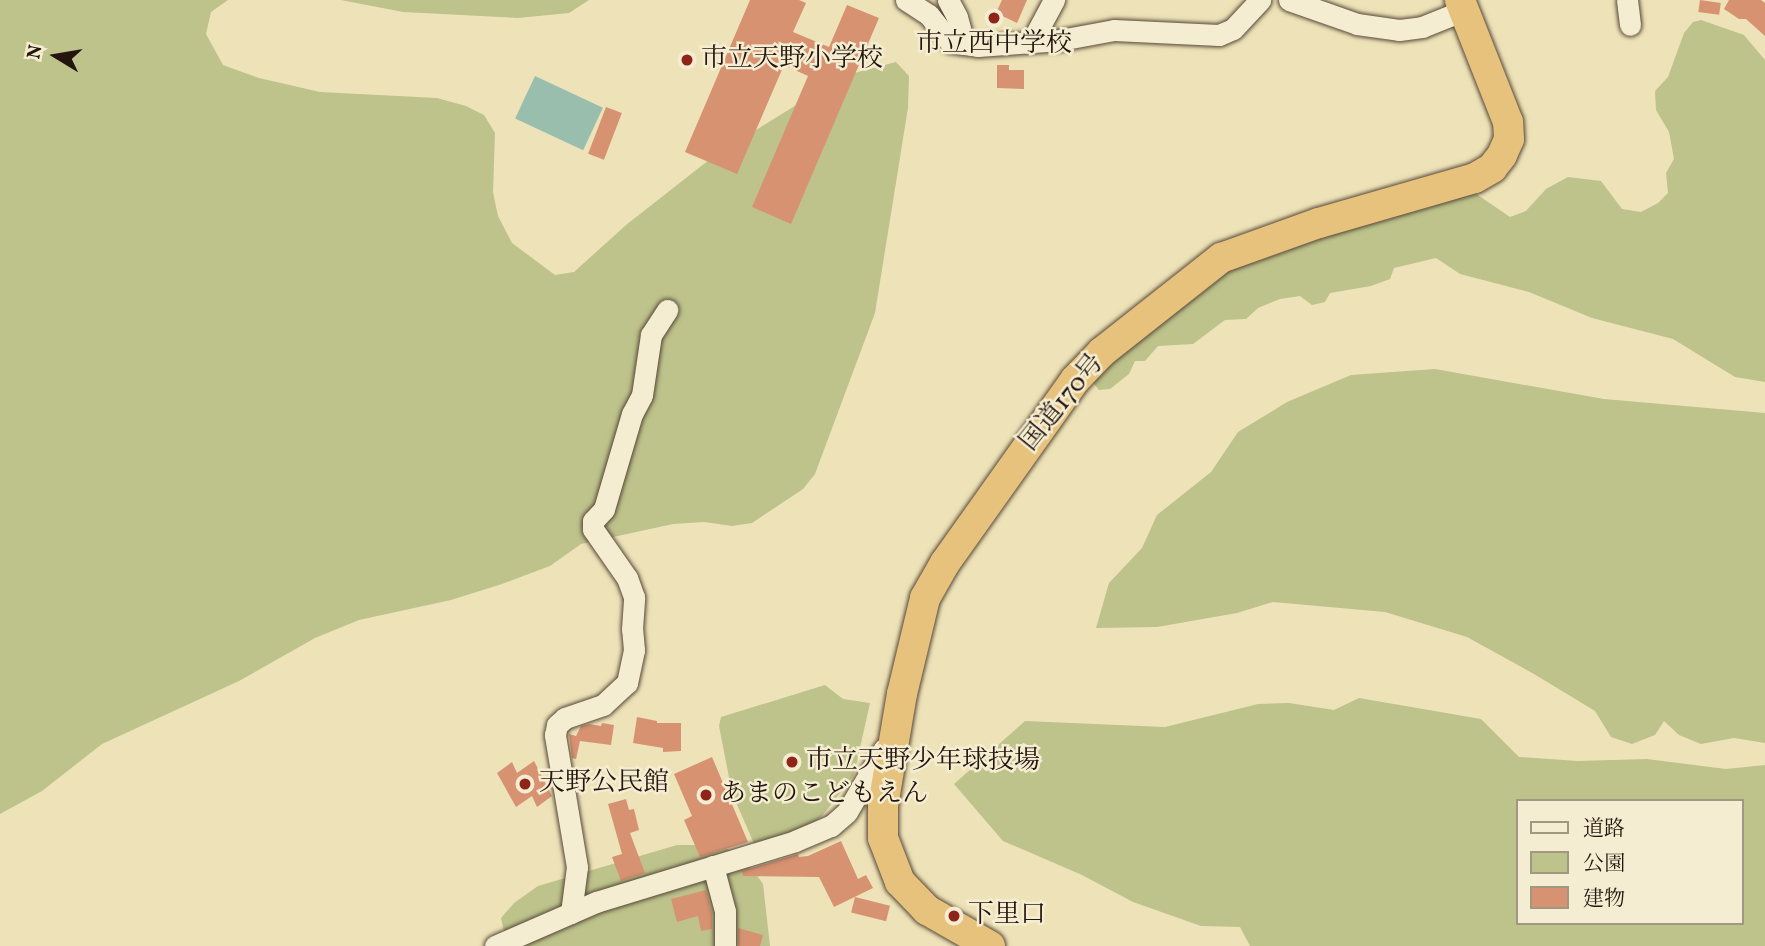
<!DOCTYPE html>
<meta charset="utf-8">
<style>
body{margin:0}
#map{position:relative;width:1765px;height:946px;overflow:hidden;background:#eee3b8;font-family:Vollkorn,"Noto Serif JP",serif}
div>[style]{position:absolute}
[style*='--x']{left:calc(var(--x)*1px);top:calc(var(--y)*1px);width:calc(var(--w)*1px);rotate:calc(var(--a)*1deg)}
.green>*{inset:0;background:#bdc38b}
.water>*{inset:0;background:#99beae;transform-origin:0 0}
.building>*{inset:0;background:#d79271;transform-origin:0 0}
.roads{filter:drop-shadow(0 0 2px #574839) drop-shadow(0 0 2px #574839)}
.minor>*{height:21px;margin:-10.5px;padding:0 10.5px;transform-origin:10.5px;border-radius:10.5px;background:#f4edd1}
.highway>*{height:30px;margin:-15px;padding:0 15px;transform-origin:15px;border-radius:15px;background:#e7c27c}
.dots>*{width:19px;height:19px;translate:-50% -50%;box-sizing:border-box;border:4px solid #f4edd1;border-radius:50%}
span{translate:-50% -50%;white-space:nowrap;text-align:center;line-height:1.15;-webkit-text-stroke:5px #f4edd1;paint-order:stroke}
.poi-label{font-size:26px;color:#25150f}
.left{translate:0 -50%;text-align:left}
.street-label{font-size:26px;color:#25150f}
.legend{position:absolute;left:1516px;top:799px;width:228px;height:126px;box-sizing:border-box;background:#f4edd1;border:2px solid #a19783;margin:0;padding:9px 12px;list-style:none;font-size:21px;color:#25150f}
.legend li{display:flex;align-items:center;gap:14px;height:35px}
.legend b{width:35px;border:2px solid #a19783}
.north{position:absolute;left:21px;top:21px;width:70px;height:70px;-webkit-text-stroke:5px #f4edd1;paint-order:stroke;rotate:281deg;font-size:19px;font-weight:700;line-height:28px;text-align:center;color:#25150f}
.north::after{content:'';display:block;margin:auto;width:24px;height:32px;background:#25150f;clip-path:polygon(50% 0,100% 100%,50% 72%,0 100%)}
</style>
<div id="map">
<div class="green">
<div style="clip-path:polygon(0 0,228px 0,211px 12px,206px 34px,223px 65px,259px 78px,320px 92px,437px 98px,466px 106px,484px 115px,495px 133px,493px 192px,498px 216px,512px 243px,555px 275px,574px 272px,626px 225px,714px 156px,756px 130px,843px 76px,896px 62px,909px 76px,908px 108px,875px 313px,815px 474px,803px 489px,752px 523px,732px 526px,704px 522px,673px 524px,581px 544px,550px 566px,502px 584px,451px 600px,359px 620px,315px 638px,239px 681px,102px 744px,42px 791px,0 814px)"></div>
<div style="clip-path:polygon(341px 0,589px 0,569px 13px,518px 18px,403px 12px)"></div>
<div style="clip-path:polygon(1701px 20px,1744px 35px,1765px 60px,1765px 382px,1735px 377px,1673px 339px,1592px 318px,1529px 292px,1460px 274px,1436px 258px,1394px 268px,1390px 279px,1371px 286px,1330px 293px,1325px 302px,1312px 305px,1300px 296px,1280px 299px,1258px 308px,1246px 319px,1225px 320px,1193px 344px,1158px 346px,1145px 361px,1135px 361px,1129px 374px,1110px 389px,1099px 390px,1090px 379px,1220px 269px,1472px 191px,1510px 217px,1526px 211px,1546px 189px,1568px 177px,1601px 181px,1622px 209px,1641px 212px,1658px 203px,1668px 193px,1666px 173px,1674px 159px,1669px 132px,1656px 110px,1655px 91px,1668px 77px,1684px 33px,1693px 22px)"></div>
<div style="clip-path:polygon(1435px 369px,1604px 399px,1765px 413px,1765px 743px,1734px 738px,1701px 744px,1679px 735px,1664px 721px,1655px 735px,1632px 744px,1611px 737px,1595px 711px,1534px 674px,1467px 637px,1385px 612px,1273px 602px,1237px 613px,1157px 627px,1096px 628px,1109px 583px,1142px 548px,1157px 515px,1211px 472px,1238px 432px,1287px 402px,1351px 375px)"></div>
<div style="clip-path:polygon(825px 685px,843px 699px,870px 703px,854px 775px,822px 816px,801px 833px,755px 846px,732px 793px,719px 726px,721px 717px)"></div>
<div style="clip-path:polygon(evenodd,1359px 698px,1481px 719px,1519px 757px,1578px 761px,1647px 759px,1726px 769px,1765px 765px,1765px 946px,1250px 946px,1240px 927px,1201px 926px,1133px 902px,1082px 875px,1003px 841px,954px 784px,1025px 721px,1165px 727px,1258px 704px,1289px 703px,1334px 710px,1359px 698px,1518px 801px,1742px 801px,1742px 923px,1518px 923px,1518px 801px)"></div>
<div style="clip-path:polygon(677px 845px,715px 845px,740px 853px,763px 884px,770px 946px,507px 946px,501px 918px,514px 903px,538px 886px)"></div>
</div>
<div class="water">
<div style="left:535px;top:76px;width:75px;height:47px;rotate:25deg"></div>
</div>
<div class="building">
<div style="clip-path:polygon(750px 0,799px 0,806px 3px,793px 32px,829px 47px,847px 5px,879px 18px,791px 224px,752px 207px,808px 76px,784px 65px,737px 174px,685px 152px)"></div>
<div style="clip-path:polygon(1002px 0,1027px 0,1017px 23px,996px 13px)"></div>
<div style="left:1700px;top:0;width:21px;height:12px;rotate:8deg"></div>
<div style="clip-path:polygon(1729px 0,1761px 0,1765px 3px,1765px 36px,1746px 19px,1739px 19px,1724px 9px)"></div>
<div style="clip-path:polygon(997px 65px,1009px 65px,1009px 70px,1024px 70px,1024px 89px,997px 88px)"></div>
<div style="left:606px;top:107px;width:17px;height:50px;rotate:21deg"></div>
<div style="clip-path:polygon(637px 717px,657px 721px,657px 723px,681px 723px,681px 751px,663px 752px,663px 748px,633px 743px)"></div>
<div style="clip-path:polygon(602px 723px,614px 725px,611px 745px,580px 741px,576px 759px,572px 758px,569px 734px,576px 736px,581px 726px,589px 724px,601px 726px)"></div>
<div style="clip-path:polygon(712px 757px,748px 842px,700px 857px,684px 820px,692px 816px,674px 774px)"></div>
<div style="clip-path:polygon(534px 761px,552px 796px,537px 807px,532px 796px,516px 807px,497px 773px,512px 762px,517px 773px)"></div>
<div style="clip-path:polygon(626px 799px,629px 810px,634px 809px,639px 830px,630px 833px,645px 873px,621px 881px,612px 857px,622px 854px,608px 804px)"></div>
<div style="clip-path:polygon(841px 841px,858px 879px,866px 875px,873px 888px,834px 907px,819px 877px,743px 876px,742px 871px,798px 854px,799px 857px,808px 856px)"></div>
<div style="clip-path:polygon(706px 890px,712px 913px,712px 929px,701px 931px,698px 916px,677px 922px,671px 899px)"></div>
<div style="left:855px;top:897px;width:36px;height:16px;rotate:14deg"></div>
<div style="clip-path:polygon(738px 928px,763px 935px,760px 946px,738px 946px)"></div>
</div>
<div class="roads">
<div class="minor">
<div style="--x:906;--y:0;--w:27;--a:33"></div>
<div style="--x:929;--y:15;--w:34;--a:52"></div>
<div style="--x:950;--y:42;--w:28;--a:8"></div>
<div style="--x:978;--y:46;--w:82;--a:-4.2"></div>
<div style="--x:1060;--y:40;--w:55;--a:-10.5"></div>
<div style="--x:1114;--y:30;--w:105;--a:2.7"></div>
<div style="--x:1219;--y:35;--w:15;--a:-23"></div>
<div style="--x:1233;--y:29;--w:40;--a:-47"></div>
<div style="--x:948;--y:0;--w:19;--a:62"></div>
<div style="--x:957;--y:17;--w:28;--a:75"></div>
<div style="--x:1289;--y:0;--w:72;--a:19.4"></div>
<div style="--x:1357;--y:24;--w:42;--a:8.1"></div>
<div style="--x:1399;--y:30;--w:23;--a:-7"></div>
<div style="--x:1422;--y:27;--w:45;--a:-22"></div>
<div style="--x:1627;--y:0;--w:25;--a:83"></div>
<div style="--x:1032;--y:41;--w:47;--a:-61.8"></div>
<div style="--x:713;--y:866;--w:47;--a:75.1"></div>
<div style="--x:725;--y:911;--w:35;--a:90"></div>
<div style="--x:571;--y:913;--w:46;--a:-82.6"></div>
<div style="--x:577;--y:867;--w:134;--a:-99.5"></div>
<div style="--x:555;--y:735;--w:10;--a:-79"></div>
<div style="--x:557;--y:725;--w:11;--a:-41"></div>
<div style="--x:565;--y:718;--w:40;--a:-18.9"></div>
<div style="--x:603;--y:705;--w:33;--a:-43"></div>
<div style="--x:627;--y:683;--w:34;--a:-78"></div>
<div style="--x:634;--y:650;--w:21;--a:-95"></div>
<div style="--x:632;--y:629;--w:32;--a:-86"></div>
<div style="--x:634;--y:597;--w:20;--a:-110"></div>
<div style="--x:627;--y:578;--w:60;--a:-124.8"></div>
<div style="--x:593;--y:529;--w:8;--a:-90"></div>
<div style="--x:593;--y:521;--w:16;--a:-47"></div>
<div style="--x:604;--y:509;--w:99;--a:-73.6"></div>
<div style="--x:632;--y:414;--w:21;--a:-62"></div>
<div style="--x:642;--y:395;--w:61;--a:-81.5"></div>
<div style="--x:651;--y:335;--w:30;--a:-57"></div>
<div style="--x:495;--y:946;--w:110;--a:-23.5"></div>
<div style="--x:596;--y:902;--w:208;--a:-17"></div>
<div style="--x:795;--y:841;--w:39;--a:-23"></div>
<div style="--x:831;--y:826;--w:21;--a:-41"></div>
<div style="--x:847;--y:812;--w:73;--a:-59.6"></div>
<div style="--x:884;--y:749;--w:9;--a:-18"></div>
</div>
<div class="highway">
<div style="--x:990;--y:946;--w:73;--a:-150.3"></div>
<div style="--x:927;--y:910;--w:39;--a:-134"></div>
<div style="--x:900;--y:882;--w:47;--a:-111.1"></div>
<div style="--x:883;--y:838;--w:32;--a:-90"></div>
<div style="--x:883;--y:806;--w:114;--a:-80.4"></div>
<div style="--x:902;--y:694;--w:99;--a:-76.5"></div>
<div style="--x:925;--y:598;--w:40;--a:-60.3"></div>
<div style="--x:945;--y:563;--w:224;--a:-54.6"></div>
<div style="--x:1075;--y:380;--w:39;--a:-46"></div>
<div style="--x:1102;--y:352;--w:152;--a:-38.3"></div>
<div style="--x:1221;--y:258;--w:104;--a:-19.7"></div>
<div style="--x:1319;--y:223;--w:162;--a:-16.1"></div>
<div style="--x:1475;--y:178;--w:20;--a:-30"></div>
<div style="--x:1492;--y:168;--w:16;--a:-52"></div>
<div style="--x:1502;--y:155;--w:17;--a:-66"></div>
<div style="--x:1509;--y:139;--w:17;--a:-93"></div>
<div style="--x:1508;--y:122;--w:131;--a:-111.5"></div>
</div>
</div>
<div class="dots">
<div style="left:994px;top:18px;background:#8f2418"></div>
<div style="left:687px;top:60px;background:#8f2418"></div>
<div style="left:792px;top:762px;background:#8f2418"></div>
<div style="left:525px;top:784px;background:#8f2418"></div>
<div style="left:706px;top:795px;background:#8f2418"></div>
<div style="left:954px;top:916px;background:#8f2418"></div>
</div>
<div class="poi-label">
<span style="left:994px;top:45px">市立西中学校</span>
<span class="left" style="left:701px;top:60px">市立天野小学校</span>
<span class="left" style="left:806px;top:762px">市立天野少年球技場</span>
<span class="left" style="left:539px;top:784px">天野公民館</span>
<span class="left" style="left:720px;top:795px">あまのこどもえん</span>
<span class="left" style="left:968px;top:916px">下里口</span>
</div>
<div class="street-label">
<span style="left:1063px;top:403px;rotate:-51deg">国道170号</span>
</div>
<ul class="legend">
<li><b style="height:9px;background:#f4edd1"></b>道路</li>
<li><b style="height:19px;background:#bdc38b"></b>公園</li>
<li><b style="height:19px;background:#d79271"></b>建物</li>
</ul>
<div class="north">N</div>
</div>
